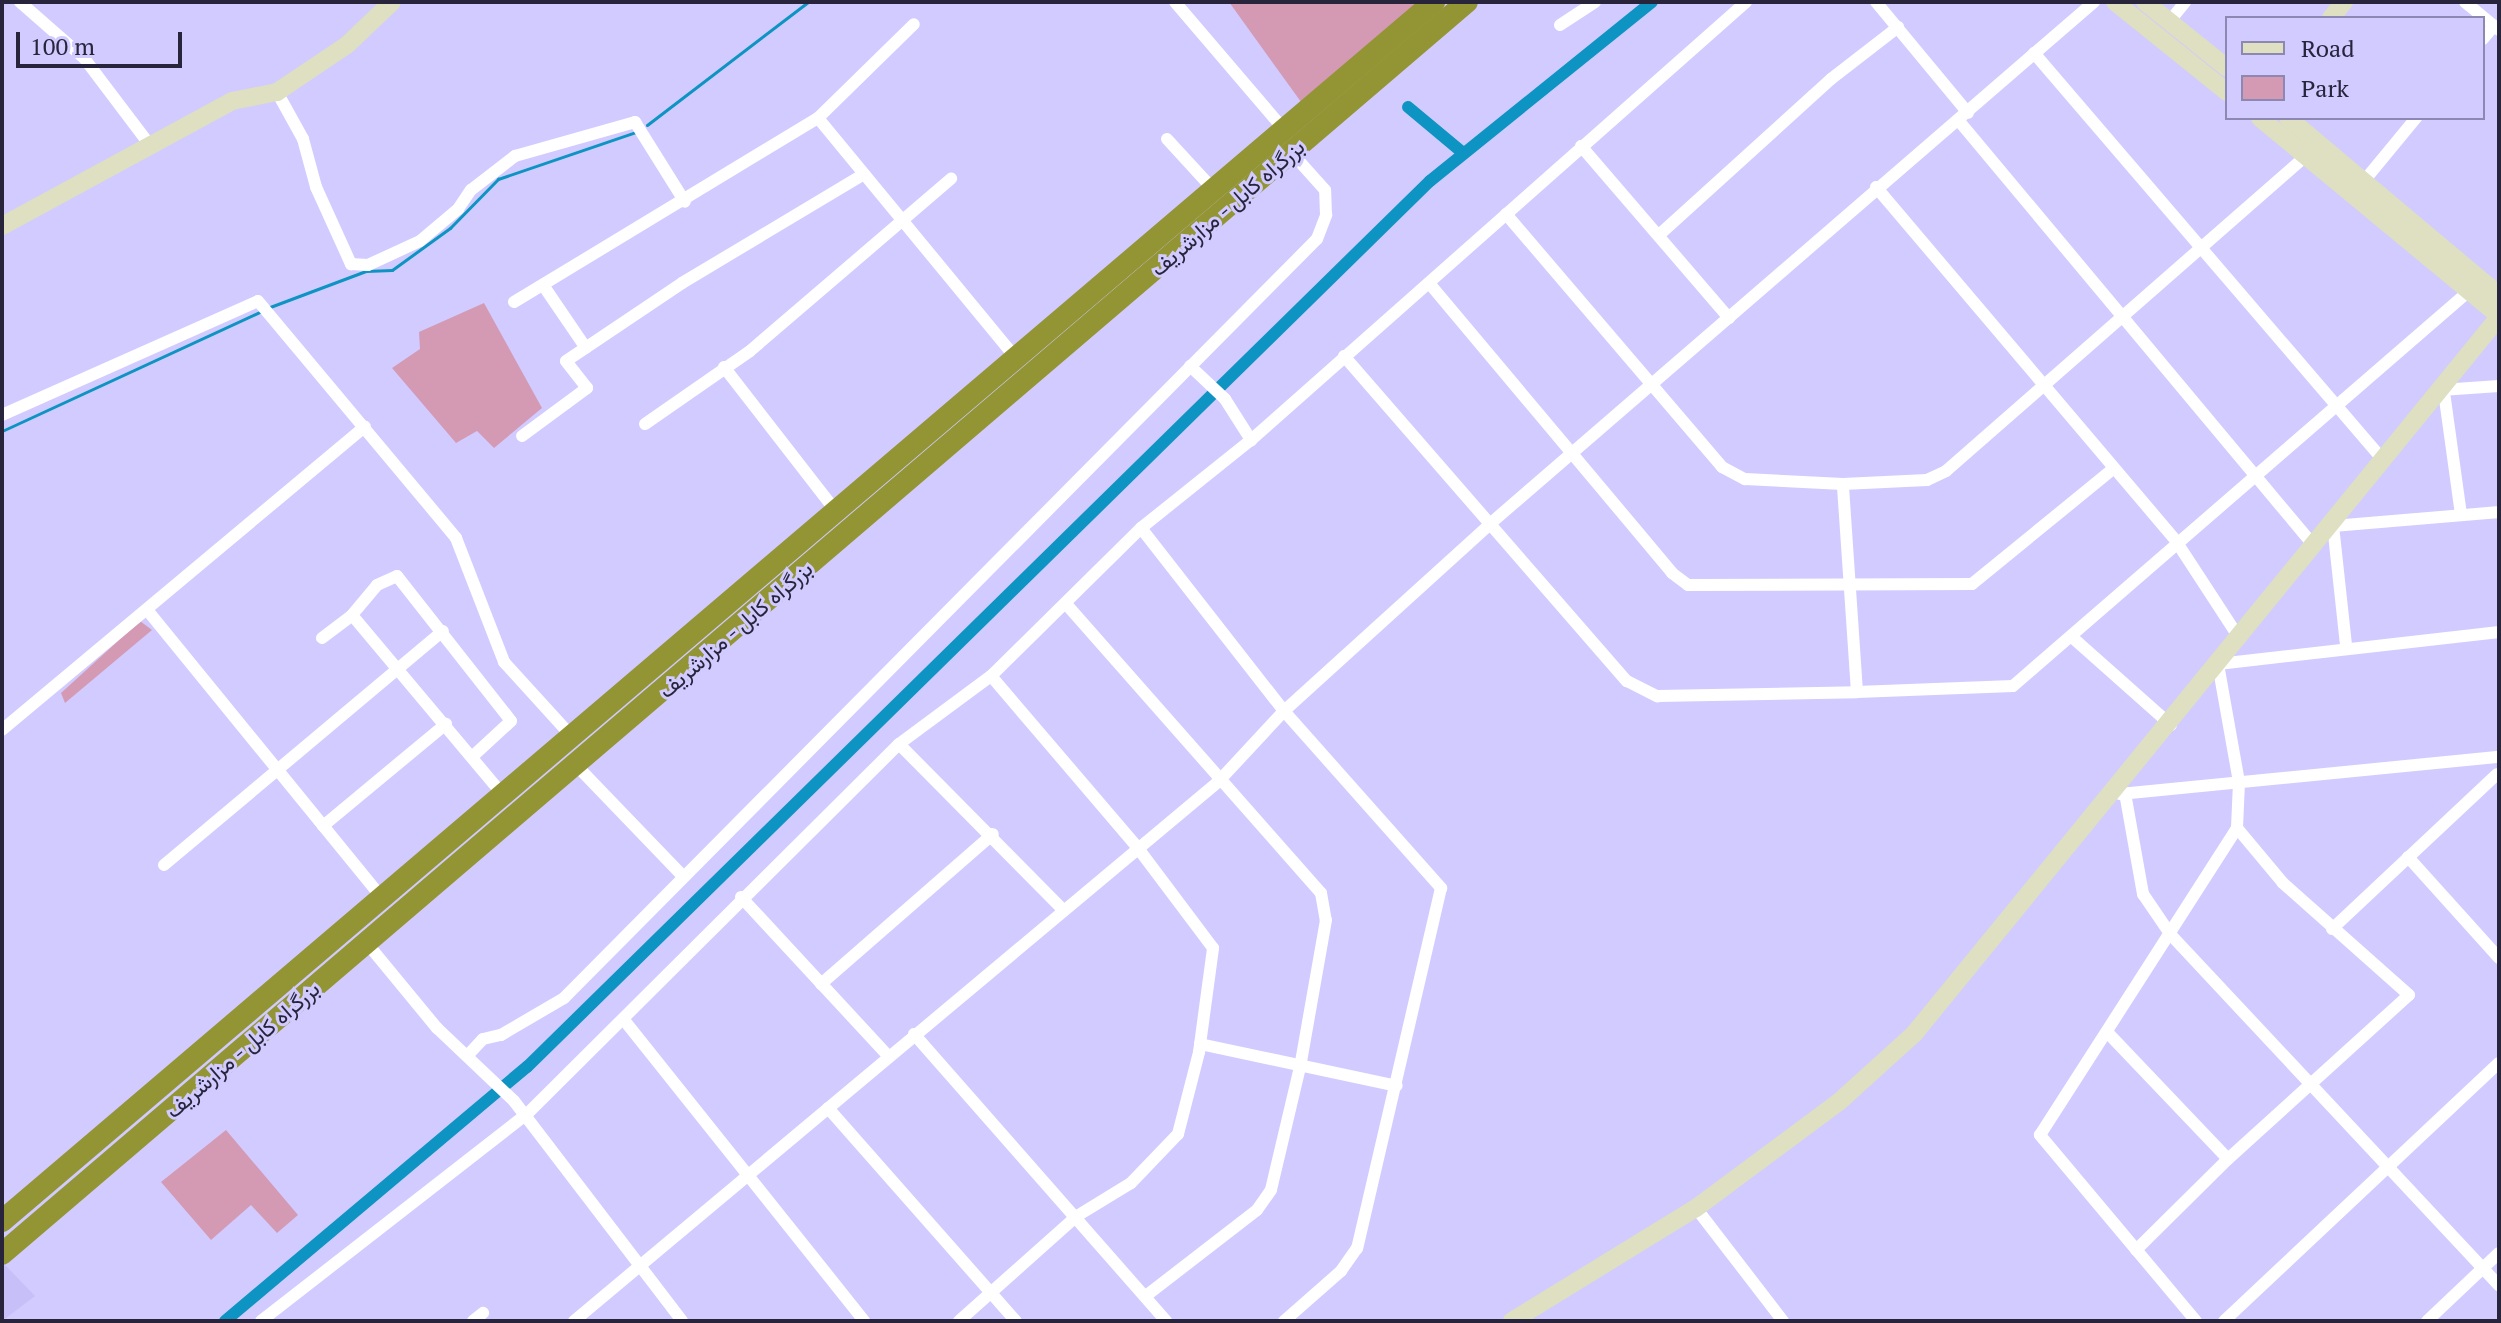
<!DOCTYPE html>
<meta charset="utf-8">
<style>
body{margin:0}
#map{position:relative;width:2501px;height:1323px;overflow:hidden;background:#d1cbff;font-family:"PT Serif",Vazirmatn,serif}
div>[style]{position:absolute}
[style*='--x']{left:calc(var(--x)*1px);top:calc(var(--y)*1px);width:calc(var(--w)*1px);rotate:calc(var(--a)*1deg)}
.built>*{inset:0;background:#c6bff8}
.green>*{inset:0;background:#d49ab4}
.stream>*{height:3px;margin:-1.5px;padding:0 1.5px;transform-origin:1.5px;border-radius:1.5px;background:#0e94c2}
.canal>*{height:12px;margin:-6px;padding:0 6px;transform-origin:6px;border-radius:6px;background:#0e94c2}
.street>*{height:12px;margin:-6px;padding:0 6px;transform-origin:6px;border-radius:6px;background:#fff}
.secondary>*{height:18px;margin:-9px;padding:0 9px;transform-origin:9px;border-radius:9px;background:#dfdfc2}
.highway>*{height:22px;margin:-11px;padding:0 11px;transform-origin:11px;border-radius:11px;background:#939535}
span{translate:-50% -50%;white-space:nowrap;text-align:center;line-height:1.15;-webkit-text-stroke:6px #d1cbff;paint-order:stroke}
.street-label{font-size:22px;color:#27243c}
.frame{position:absolute;inset:0;border:4px solid #27243c;pointer-events:none}
.legend{position:absolute;left:2225px;top:16px;width:260px;height:104px;box-sizing:border-box;background:#d1cbff;border:2px solid #8d88b1;margin:0;padding:10px 14px;list-style:none;font-size:24px;color:#27243c}
.legend li{display:flex;align-items:center;gap:16px;height:40px}
.legend b{width:40px;border:2px solid #8d88b1}
.scale{position:absolute;left:16px;top:32px;width:166px;height:36px;box-sizing:border-box;border:4px solid #27243c;border-top:0;padding-left:10px;font-size:24px;line-height:28px;white-space:nowrap;color:#27243c;-webkit-text-stroke:6px #d1cbff;paint-order:stroke}
</style>
<div id="map">
<div class="built">
<div style="clip-path:polygon(5px 1265px,35px 1296px,2px 1321px,2px 1268px)"></div>
</div>
<div class="green">
<div style="clip-path:polygon(1229px 2px,1434px 2px,1309px 113px)"></div>
<div style="clip-path:polygon(484px 303px,542px 408px,494px 448px,477px 431px,456px 443px,392px 368px,420px 349px,419px 332px)"></div>
<div style="clip-path:polygon(140px 621px,152px 630px,65px 703px,61px 693px)"></div>
<div style="clip-path:polygon(226px 1130px,298px 1215px,277px 1233px,251px 1205px,211px 1240px,161px 1182px)"></div>
</div>
<div class="stream">
<div style="--x:647;--y:125;--w:203;--a:-37.4"></div>
<div style="--x:270;--y:307;--w:103;--a:-20.6"></div>
<div style="--x:366;--y:271;--w:26;--a:-2"></div>
<div style="--x:392;--y:270;--w:72;--a:-35.9"></div>
<div style="--x:450;--y:228;--w:69;--a:-45.6"></div>
<div style="--x:498;--y:179;--w:146;--a:-18.8"></div>
<div style="--x:2;--y:431;--w:284;--a:-24.8"></div>
</div>
<div class="canal">
<div style="--x:1408;--y:107;--w:72;--a:39.9"></div>
<div style="--x:225;--y:1321;--w:395;--a:-40.1"></div>
<div style="--x:527;--y:1067;--w:1265;--a:-44.46"></div>
<div style="--x:1430;--y:181;--w:285;--a:-38.9"></div>
</div>
<div class="street">
<div style="--x:20;--y:2;--w:85;--a:41.2"></div>
<div style="--x:84;--y:58;--w:108;--a:52.9"></div>
<div style="--x:1175;--y:2;--w:172;--a:49.5"></div>
<div style="--x:1876;--y:2;--w:144;--a:50.3"></div>
<div style="--x:2465;--y:2;--w:44;--a:39.5"></div>
<div style="--x:2169;--y:22;--w:26;--a:-51"></div>
<div style="--x:1560;--y:25;--w:42;--a:-33.3"></div>
<div style="--x:2483;--y:39;--w:17;--a:-50"></div>
<div style="--x:2034;--y:53;--w:538;--a:49.38"></div>
<div style="--x:277;--y:92;--w:54;--a:61"></div>
<div style="--x:303;--y:139;--w:50;--a:74.8"></div>
<div style="--x:316;--y:187;--w:85;--a:65.6"></div>
<div style="--x:351;--y:264;--w:17;--a:3"></div>
<div style="--x:368;--y:265;--w:57;--a:-24.8"></div>
<div style="--x:420;--y:241;--w:50;--a:-40.1"></div>
<div style="--x:458;--y:209;--w:23;--a:-56"></div>
<div style="--x:471;--y:190;--w:56;--a:-37.7"></div>
<div style="--x:515;--y:156;--w:125;--a:-15.8"></div>
<div style="--x:635;--y:122;--w:94;--a:58"></div>
<div style="--x:818;--y:118;--w:310;--a:50.5"></div>
<div style="--x:1959;--y:121;--w:555;--a:50.12"></div>
<div style="--x:1167;--y:139;--w:67;--a:47.4"></div>
<div style="--x:1581;--y:146;--w:227;--a:49.3"></div>
<div style="--x:2364;--y:181;--w:82;--a:-50.5"></div>
<div style="--x:1876;--y:187;--w:464;--a:49.7"></div>
<div style="--x:2176;--y:541;--w:117;--a:56.9"></div>
<div style="--x:1506;--y:214;--w:333;--a:49.5"></div>
<div style="--x:1722;--y:467;--w:26;--a:28"></div>
<div style="--x:1745;--y:479;--w:98;--a:2.9"></div>
<div style="--x:1659;--y:235;--w:232;--a:-42.2"></div>
<div style="--x:1831;--y:79;--w:85;--a:-37.8"></div>
<div style="--x:1429;--y:283;--w:378;--a:50"></div>
<div style="--x:1672;--y:573;--w:20;--a:37"></div>
<div style="--x:1688;--y:585;--w:284;--a:-0.2"></div>
<div style="--x:1972;--y:584;--w:182;--a:-39.2"></div>
<div style="--x:543;--y:285;--w:76;--a:55.7"></div>
<div style="--x:514;--y:302;--w:355;--a:-31.2"></div>
<div style="--x:818;--y:118;--w:134;--a:-44.4"></div>
<div style="--x:1344;--y:356;--w:431;--a:49"></div>
<div style="--x:1627;--y:681;--w:34;--a:27"></div>
<div style="--x:1657;--y:696;--w:200;--a:-1.1"></div>
<div style="--x:1857;--y:692;--w:208;--a:-93.9"></div>
<div style="--x:1843;--y:484;--w:84;--a:-2.7"></div>
<div style="--x:1927;--y:480;--w:21;--a:-25"></div>
<div style="--x:1946;--y:471;--w:480;--a:-41.2"></div>
<div style="--x:1190;--y:366;--w:48;--a:43.3"></div>
<div style="--x:1225;--y:399;--w:49;--a:57.6"></div>
<div style="--x:724;--y:367;--w:181;--a:52.2"></div>
<div style="--x:2441;--y:390;--w:58;--a:-3.9"></div>
<div style="--x:2444;--y:392;--w:124;--a:82.1"></div>
<div style="--x:2;--y:415;--w:280;--a:-24"></div>
<div style="--x:258;--y:301;--w:309;--a:50.1"></div>
<div style="--x:456;--y:538;--w:133;--a:68.8"></div>
<div style="--x:504;--y:662;--w:105;--a:47.7"></div>
<div style="--x:645;--y:424;--w:128;--a:-34.8"></div>
<div style="--x:750;--y:351;--w:265;--a:-40.6"></div>
<div style="--x:522;--y:436;--w:81;--a:-36.4"></div>
<div style="--x:587;--y:388;--w:34;--a:-128"></div>
<div style="--x:566;--y:361;--w:140;--a:-33.9"></div>
<div style="--x:682;--y:283;--w:212;--a:-30.9"></div>
<div style="--x:1141;--y:528;--w:232;--a:52"></div>
<div style="--x:1284;--y:711;--w:237;--a:48.4"></div>
<div style="--x:1441;--y:888;--w:370;--a:103.1"></div>
<div style="--x:1357;--y:1248;--w:28;--a:125"></div>
<div style="--x:1341;--y:1271;--w:76;--a:138.7"></div>
<div style="--x:1067;--y:605;--w:384;--a:48.6"></div>
<div style="--x:1321;--y:893;--w:27;--a:80"></div>
<div style="--x:1326;--y:920;--w:149;--a:100"></div>
<div style="--x:1300;--y:1067;--w:126;--a:103.3"></div>
<div style="--x:1271;--y:1190;--w:24;--a:125"></div>
<div style="--x:1257;--y:1210;--w:139;--a:142.3"></div>
<div style="--x:148;--y:611;--w:370;--a:50.8"></div>
<div style="--x:352;--y:615;--w:234;--a:50"></div>
<div style="--x:322;--y:638;--w:38;--a:-37"></div>
<div style="--x:352;--y:615;--w:39;--a:-50"></div>
<div style="--x:377;--y:585;--w:22;--a:-24"></div>
<div style="--x:397;--y:576;--w:184;--a:51.8"></div>
<div style="--x:511;--y:721;--w:53;--a:137.3"></div>
<div style="--x:2073;--y:638;--w:131;--a:41.6"></div>
<div style="--x:2346;--y:645;--w:120;--a:-96.2"></div>
<div style="--x:2333;--y:526;--w:167;--a:-4.8"></div>
<div style="--x:1857;--y:692;--w:156;--a:-2.2"></div>
<div style="--x:2013;--y:686;--w:603;--a:-40.9"></div>
<div style="--x:2;--y:730;--w:473;--a:-39.9"></div>
<div style="--x:899;--y:744;--w:233;--a:45.3"></div>
<div style="--x:576;--y:765;--w:154;--a:46.1"></div>
<div style="--x:2125;--y:793;--w:103;--a:79.9"></div>
<div style="--x:2143;--y:894;--w:50;--a:55.7"></div>
<div style="--x:2171;--y:935;--w:480;--a:46.9"></div>
<div style="--x:2120;--y:794;--w:381;--a:-5.6"></div>
<div style="--x:323;--y:826;--w:160;--a:-39.7"></div>
<div style="--x:2408;--y:857;--w:136;--a:48"></div>
<div style="--x:164;--y:865;--w:364;--a:-40"></div>
<div style="--x:741;--y:897;--w:217;--a:47.2"></div>
<div style="--x:2332;--y:929;--w:226;--a:-43.2"></div>
<div style="--x:366;--y:942;--w:112;--a:50.5"></div>
<div style="--x:437;--y:1028;--w:106;--a:43.5"></div>
<div style="--x:514;--y:1101;--w:277;--a:52.6"></div>
<div style="--x:821;--y:984;--w:228;--a:-41.1"></div>
<div style="--x:624;--y:1020;--w:385;--a:51.4"></div>
<div style="--x:2107;--y:1032;--w:175;--a:46.4"></div>
<div style="--x:914;--y:1034;--w:382;--a:48.7"></div>
<div style="--x:1200;--y:1044;--w:201;--a:12"></div>
<div style="--x:468;--y:1055;--w:22;--a:-47"></div>
<div style="--x:483;--y:1039;--w:18;--a:-13"></div>
<div style="--x:501;--y:1035;--w:73;--a:-30.4"></div>
<div style="--x:564;--y:998;--w:1069;--a:-45.23"></div>
<div style="--x:1317;--y:239;--w:26;--a:-69"></div>
<div style="--x:1326;--y:215;--w:25;--a:-92"></div>
<div style="--x:1325;--y:190;--w:52;--a:-131.9"></div>
<div style="--x:828;--y:1108;--w:284;--a:48.6"></div>
<div style="--x:1696;--y:1208;--w:143;--a:52.4"></div>
<div style="--x:2136;--y:1250;--w:129;--a:-44.7"></div>
<div style="--x:2228;--y:1159;--w:244;--a:-42.2"></div>
<div style="--x:2409;--y:995;--w:169;--a:-138.4"></div>
<div style="--x:2283;--y:883;--w:72;--a:-129.9"></div>
<div style="--x:261;--y:1321;--w:336;--a:-37.9"></div>
<div style="--x:526;--y:1115;--w:526;--a:-44.85"></div>
<div style="--x:899;--y:744;--w:114;--a:-36.5"></div>
<div style="--x:991;--y:676;--w:211;--a:-44.6"></div>
<div style="--x:1141;--y:528;--w:141;--a:-38.7"></div>
<div style="--x:1251;--y:440;--w:661;--a:-41.5"></div>
<div style="--x:473;--y:1321;--w:13;--a:-39"></div>
<div style="--x:574;--y:1321;--w:840;--a:-39.93"></div>
<div style="--x:1218;--y:782;--w:97;--a:-47.1"></div>
<div style="--x:1284;--y:711;--w:280;--a:-42.2"></div>
<div style="--x:1491;--y:523;--w:797;--a:-40.83"></div>
<div style="--x:959;--y:1321;--w:158;--a:-41.7"></div>
<div style="--x:1077;--y:1216;--w:63;--a:-31.4"></div>
<div style="--x:1131;--y:1183;--w:68;--a:-46.2"></div>
<div style="--x:1178;--y:1134;--w:85;--a:-75.6"></div>
<div style="--x:1199;--y:1052;--w:105;--a:-82.3"></div>
<div style="--x:1213;--y:948;--w:125;--a:-126.9"></div>
<div style="--x:1138;--y:848;--w:226;--a:-130.5"></div>
<div style="--x:2196;--y:1321;--w:243;--a:-130"></div>
<div style="--x:2040;--y:1135;--w:365;--a:-57.3"></div>
<div style="--x:2237;--y:828;--w:46;--a:-87.5"></div>
<div style="--x:2239;--y:782;--w:120;--a:-100.1"></div>
<div style="--x:2218;--y:664;--w:283;--a:-6.5"></div>
<div style="--x:2224;--y:1321;--w:377;--a:-43.2"></div>
<div style="--x:2427;--y:1321;--w:99;--a:-43.4"></div>
</div>
<div class="secondary">
<div style="--x:2115;--y:2;--w:144;--a:38.8"></div>
<div style="--x:2145;--y:2;--w:105;--a:38.8"></div>
<div style="--x:2331;--y:18;--w:21;--a:-51"></div>
<div style="--x:2260;--y:118;--w:310;--a:39.6"></div>
<div style="--x:2288;--y:118;--w:275;--a:40"></div>
<div style="--x:2;--y:226;--w:262;--a:-28.5"></div>
<div style="--x:232;--y:101;--w:46;--a:-11.3"></div>
<div style="--x:277;--y:92;--w:84;--a:-33.9"></div>
<div style="--x:347;--y:45;--w:62;--a:-43.7"></div>
<div style="--x:1512;--y:1321;--w:216;--a:-31.6"></div>
<div style="--x:1696;--y:1208;--w:179;--a:-36.6"></div>
<div style="--x:1840;--y:1101;--w:100;--a:-42.2"></div>
<div style="--x:1914;--y:1034;--w:925;--a:-50.79"></div>
</div>
<div class="highway">
<div style="--x:2;--y:1221;--w:1881;--a:-40.41"></div>
<div style="--x:2;--y:1254;--w:1927;--a:-40.52"></div>
</div>
<div class="street-label">
<span style="left:1227px;top:207px;rotate:-41deg">بزرگراه کابل - مزارشریف</span>
<span style="left:735px;top:629px;rotate:-41deg">بزرگراه کابل - مزارشریف</span>
<span style="left:242px;top:1049px;rotate:-41deg">بزرگراه کابل - مزارشریف</span>
</div>
<div class="frame"></div>
<ul class="legend">
<li><b style="height:10px;background:#dfdfc2"></b>Road</li>
<li><b style="height:22px;background:#d49ab4"></b>Park</li>
</ul>
<div class="scale">100 m</div>
</div>
